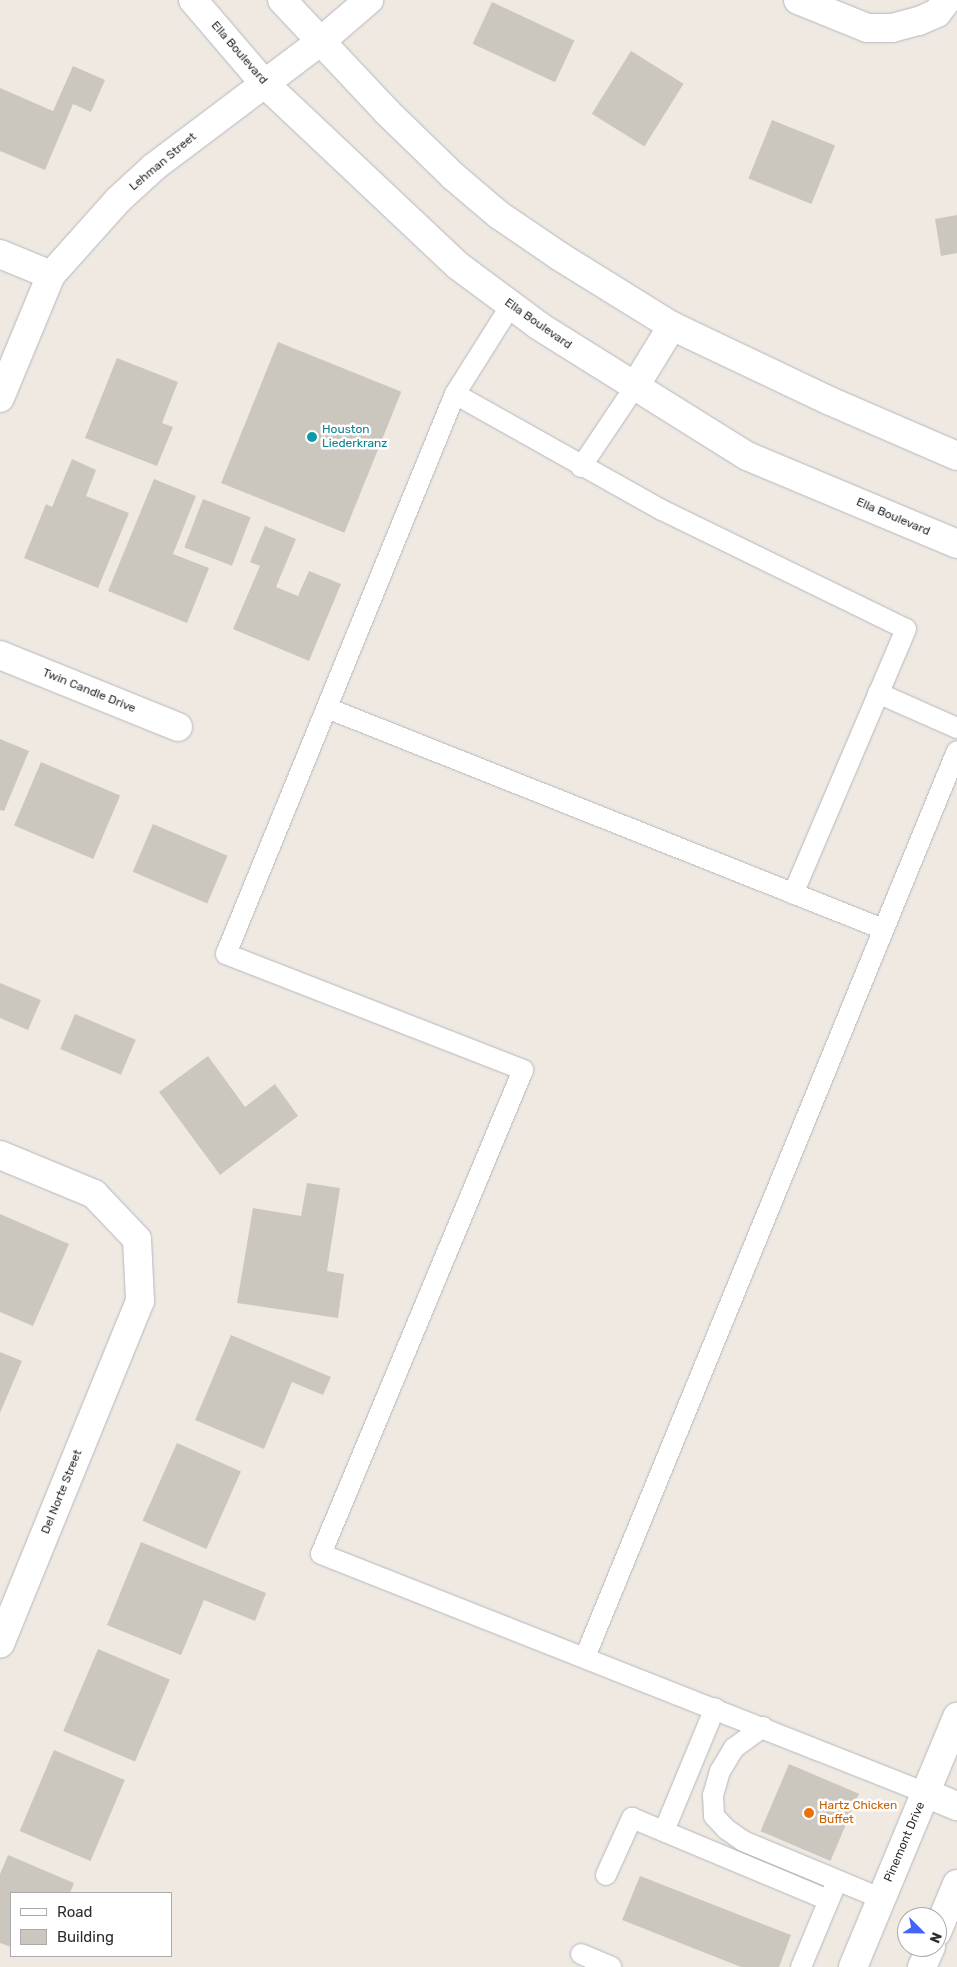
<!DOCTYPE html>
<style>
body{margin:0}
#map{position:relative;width:957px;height:1967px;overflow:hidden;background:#efe9e1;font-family:Rubik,sans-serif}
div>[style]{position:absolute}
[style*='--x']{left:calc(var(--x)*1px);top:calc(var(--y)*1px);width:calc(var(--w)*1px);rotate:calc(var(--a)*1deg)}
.building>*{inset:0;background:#cbc7bf;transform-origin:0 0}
.roads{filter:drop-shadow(0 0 1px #b4b7c1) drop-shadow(0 0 1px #b4b7c1)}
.lane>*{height:20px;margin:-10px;padding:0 10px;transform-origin:10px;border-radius:10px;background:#fff}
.street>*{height:28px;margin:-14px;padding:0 14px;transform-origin:14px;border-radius:14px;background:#fff}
.secondary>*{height:28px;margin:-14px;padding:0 14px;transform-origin:14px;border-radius:14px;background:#fff}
.dots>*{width:14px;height:14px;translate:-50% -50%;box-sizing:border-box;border:2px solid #fff;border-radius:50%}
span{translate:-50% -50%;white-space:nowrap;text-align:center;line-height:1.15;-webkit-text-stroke:5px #fff;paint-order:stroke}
.street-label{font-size:12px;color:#2e2e2e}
.culture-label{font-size:12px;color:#0d838f}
.left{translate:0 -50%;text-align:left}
.food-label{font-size:12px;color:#c56008}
.legend{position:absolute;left:10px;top:1892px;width:162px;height:65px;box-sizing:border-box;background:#fff;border:1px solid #ababab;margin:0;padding:6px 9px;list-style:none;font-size:15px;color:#2e2e2e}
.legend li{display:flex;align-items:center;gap:10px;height:25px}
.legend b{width:25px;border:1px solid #ababab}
.north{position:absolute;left:897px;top:1907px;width:50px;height:50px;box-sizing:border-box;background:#fff;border:1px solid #ababab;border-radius:50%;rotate:113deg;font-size:14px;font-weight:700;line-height:20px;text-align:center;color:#2e2e2e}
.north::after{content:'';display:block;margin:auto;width:18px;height:22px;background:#4264fb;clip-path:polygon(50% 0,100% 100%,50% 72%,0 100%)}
</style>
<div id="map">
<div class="building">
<div style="left:492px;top:2px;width:91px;height:46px;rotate:25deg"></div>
<div style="left:631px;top:51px;width:62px;height:74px;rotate:32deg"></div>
<div style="clip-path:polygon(73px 66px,105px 80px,91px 112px,73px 104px,45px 170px,0 151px,0 88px,53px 111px)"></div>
<div style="left:772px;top:120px;width:68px;height:63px;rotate:22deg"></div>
<div style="clip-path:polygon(957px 215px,957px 253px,941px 256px,935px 219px)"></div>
<div style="left:278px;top:342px;width:133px;height:152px;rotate:22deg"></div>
<div style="clip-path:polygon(117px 358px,178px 382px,162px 423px,173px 427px,157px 466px,85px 438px)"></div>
<div style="clip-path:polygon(72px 459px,96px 470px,86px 496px,129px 513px,98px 588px,24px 558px,46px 504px,52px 507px)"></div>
<div style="clip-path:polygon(154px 479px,196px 496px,173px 554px,209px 568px,187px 623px,108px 591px)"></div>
<div style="left:203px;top:499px;width:51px;height:52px;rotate:21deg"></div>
<div style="clip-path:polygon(265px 526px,296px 539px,276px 587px,298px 596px,309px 571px,341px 584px,309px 661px,233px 629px,260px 566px,250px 562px)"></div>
<div style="clip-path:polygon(0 739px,29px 751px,4px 811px,0 810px)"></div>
<div style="left:41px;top:762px;width:86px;height:69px;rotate:23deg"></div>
<div style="left:153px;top:824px;width:81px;height:52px;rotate:23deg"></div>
<div style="clip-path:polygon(0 983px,41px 1000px,28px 1030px,0 1018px)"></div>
<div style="left:75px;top:1014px;width:66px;height:38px;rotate:23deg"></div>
<div style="clip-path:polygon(208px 1056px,245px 1107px,275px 1084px,298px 1116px,220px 1175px,159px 1092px)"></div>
<div style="clip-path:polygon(307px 1183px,340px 1188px,327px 1271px,344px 1274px,338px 1318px,237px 1303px,253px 1208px,301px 1216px)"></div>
<div style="clip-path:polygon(0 1214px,69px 1244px,33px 1326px,0 1312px)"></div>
<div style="clip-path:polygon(231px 1335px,331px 1377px,323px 1395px,292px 1382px,264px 1449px,195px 1420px)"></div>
<div style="clip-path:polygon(0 1352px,22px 1361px,0 1413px)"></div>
<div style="left:177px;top:1443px;width:70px;height:85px;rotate:24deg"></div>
<div style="clip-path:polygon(141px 1542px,266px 1593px,255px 1621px,204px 1600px,181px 1655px,107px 1625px)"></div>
<div style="left:98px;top:1649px;width:78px;height:89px;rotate:23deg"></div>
<div style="left:54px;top:1750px;width:77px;height:88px;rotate:23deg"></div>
<div style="left:789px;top:1764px;width:76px;height:73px;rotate:23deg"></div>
<div style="clip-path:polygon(8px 1855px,74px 1883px,70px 1893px,11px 1893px,11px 1947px,0 1943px,0 1874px)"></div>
<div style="clip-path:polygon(640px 1876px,791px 1935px,779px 1967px,741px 1967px,622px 1920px)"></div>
</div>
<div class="roads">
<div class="lane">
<div style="--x:511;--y:305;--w:105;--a:122.2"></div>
<div style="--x:455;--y:394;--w:605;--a:112.24"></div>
<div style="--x:226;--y:954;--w:319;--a:21.3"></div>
<div style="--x:523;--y:1070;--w:524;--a:112.65"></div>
<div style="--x:321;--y:1554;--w:650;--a:21.56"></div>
<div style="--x:455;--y:394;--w:237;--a:29.3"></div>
<div style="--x:662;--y:510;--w:271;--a:26"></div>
<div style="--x:906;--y:629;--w:288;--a:113.1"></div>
<div style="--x:581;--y:467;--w:95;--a:-56.1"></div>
<div style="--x:878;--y:693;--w:86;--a:23.9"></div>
<div style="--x:327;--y:708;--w:598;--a:21.68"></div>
<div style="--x:585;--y:1657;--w:979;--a:-67.68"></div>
<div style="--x:763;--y:1727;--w:36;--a:144"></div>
<div style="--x:734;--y:1748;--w:27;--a:121"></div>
<div style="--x:720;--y:1771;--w:25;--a:106"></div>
<div style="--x:713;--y:1795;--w:21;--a:87"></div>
<div style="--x:714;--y:1816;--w:18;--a:47"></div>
<div style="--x:726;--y:1829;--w:21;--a:35"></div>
<div style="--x:743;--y:1841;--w:151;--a:22.6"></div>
<div style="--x:664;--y:1831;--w:133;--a:-67.5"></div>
<div style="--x:606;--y:1875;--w:63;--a:-65.5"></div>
<div style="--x:632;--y:1818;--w:212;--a:22.7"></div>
<div style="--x:581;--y:1954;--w:33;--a:23"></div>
<div style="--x:801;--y:1967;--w:86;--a:-67.3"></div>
</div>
<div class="street">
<div style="--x:798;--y:0;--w:74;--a:22.1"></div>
<div style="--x:867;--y:28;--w:25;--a:0"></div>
<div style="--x:892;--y:28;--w:28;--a:-15"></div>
<div style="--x:919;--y:21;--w:20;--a:-24"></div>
<div style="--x:937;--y:13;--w:16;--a:-52"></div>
<div style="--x:0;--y:254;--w:55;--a:22.4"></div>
<div style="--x:0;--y:398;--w:133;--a:-67.5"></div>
<div style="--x:51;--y:275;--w:101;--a:-48.2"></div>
<div style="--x:118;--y:200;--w:49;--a:-42.5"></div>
<div style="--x:154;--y:167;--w:208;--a:-37"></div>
<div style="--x:320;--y:42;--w:65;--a:-40.6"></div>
<div style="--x:0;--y:655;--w:192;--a:22"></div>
<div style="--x:0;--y:1155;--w:102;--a:22.5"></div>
<div style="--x:94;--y:1194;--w:62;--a:46.3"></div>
<div style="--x:137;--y:1239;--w:62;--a:87.2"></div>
<div style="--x:140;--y:1301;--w:370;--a:112.2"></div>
</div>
<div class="secondary">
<div style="--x:193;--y:0;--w:109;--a:49.5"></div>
<div style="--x:264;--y:83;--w:265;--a:43.3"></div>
<div style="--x:457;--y:265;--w:102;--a:36.6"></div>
<div style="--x:539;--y:326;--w:245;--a:32"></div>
<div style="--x:747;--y:456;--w:228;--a:22.7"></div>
<div style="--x:282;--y:0;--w:154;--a:46.8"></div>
<div style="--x:387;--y:112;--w:92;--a:44.1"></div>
<div style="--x:453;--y:176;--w:60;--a:40.3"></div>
<div style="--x:499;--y:215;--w:73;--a:34.3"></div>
<div style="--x:559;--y:256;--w:133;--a:31.8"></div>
<div style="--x:672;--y:326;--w:175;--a:25.4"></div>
<div style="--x:830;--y:401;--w:138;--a:23.4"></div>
<div style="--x:634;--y:388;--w:73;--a:-58.5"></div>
<div style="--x:926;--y:1793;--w:34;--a:23"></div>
<div style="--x:937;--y:1932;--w:52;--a:-67.4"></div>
<div style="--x:853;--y:1967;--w:271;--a:-67.4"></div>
<div style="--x:922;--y:1967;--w:22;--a:-66"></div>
</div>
</div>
<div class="dots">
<div style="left:312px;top:437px;background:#0f9aa8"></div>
<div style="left:809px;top:1813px;background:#e8710a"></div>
</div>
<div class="street-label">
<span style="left:239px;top:53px;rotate:49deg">Ella Boulevard</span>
<span style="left:163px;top:162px;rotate:-40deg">Lehman Street</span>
<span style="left:538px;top:324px;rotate:35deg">Ella Boulevard</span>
<span style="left:893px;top:517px;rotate:23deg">Ella Boulevard</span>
<span style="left:89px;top:691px;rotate:22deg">Twin Candle Drive</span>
<span style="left:62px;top:1492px;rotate:-68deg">Del Norte Street</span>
<span style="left:905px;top:1842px;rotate:-67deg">Pinemont Drive</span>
</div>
<div class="culture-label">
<span class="left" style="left:322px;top:437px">Houston<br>Liederkranz</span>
</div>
<div class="food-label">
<span class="left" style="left:819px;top:1813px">Hartz Chicken<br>Buffet</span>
</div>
<ul class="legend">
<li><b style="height:6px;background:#fff"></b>Road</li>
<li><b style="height:14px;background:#cbc7bf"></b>Building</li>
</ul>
<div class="north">N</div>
</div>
